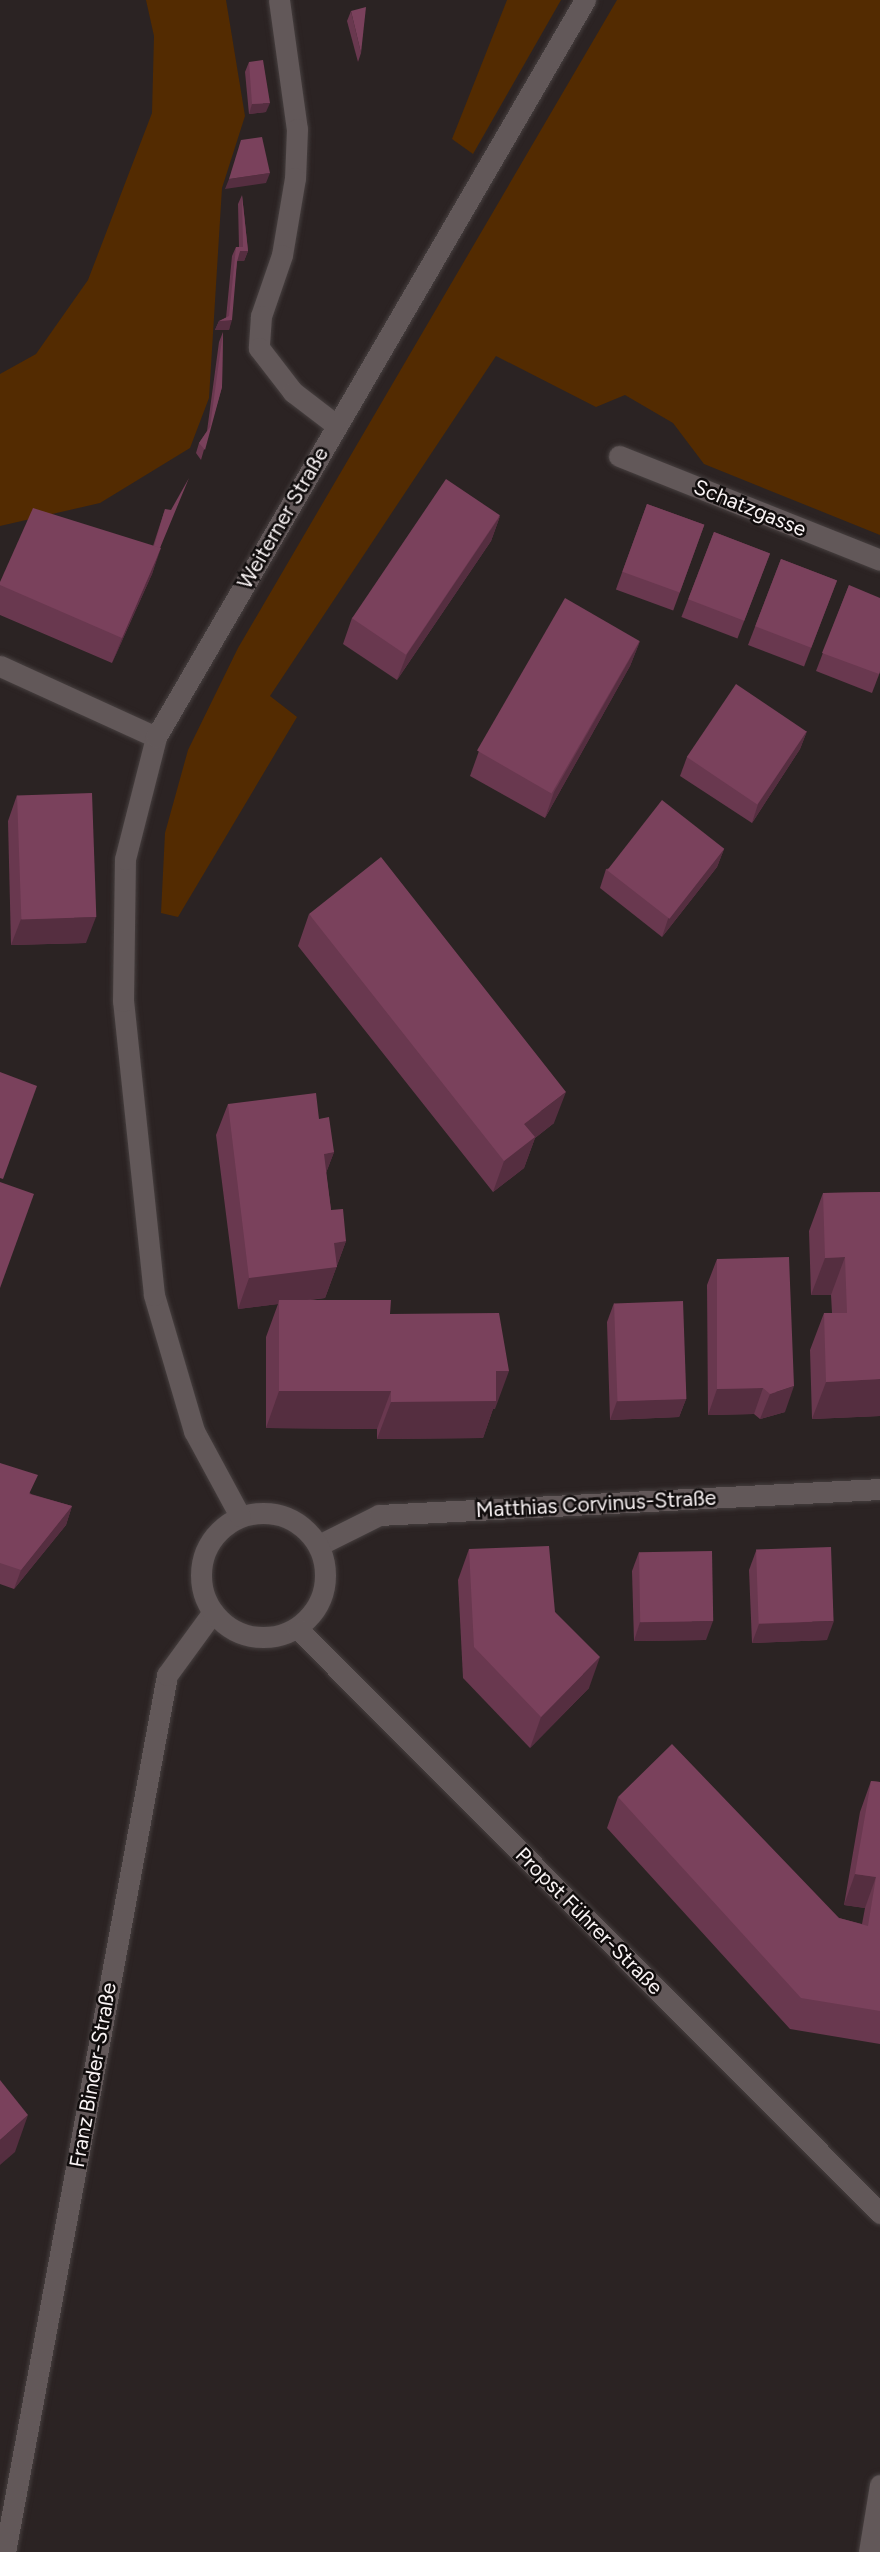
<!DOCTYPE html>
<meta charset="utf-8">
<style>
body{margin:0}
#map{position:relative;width:880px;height:2552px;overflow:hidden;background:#2b2323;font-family:Figtree,sans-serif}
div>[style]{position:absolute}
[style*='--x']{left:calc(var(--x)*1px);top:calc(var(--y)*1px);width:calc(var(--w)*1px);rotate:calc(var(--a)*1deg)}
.green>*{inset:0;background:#532b01}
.roads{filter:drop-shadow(0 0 2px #463f3f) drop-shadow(0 0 2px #463f3f)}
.minor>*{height:21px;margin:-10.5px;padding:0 10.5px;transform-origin:10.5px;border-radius:10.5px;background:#625859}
.tertiary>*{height:21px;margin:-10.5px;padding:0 10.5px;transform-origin:10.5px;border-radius:10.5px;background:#625859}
.tertiary>.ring{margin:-10.5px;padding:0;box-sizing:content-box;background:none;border:21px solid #625859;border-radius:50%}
.wall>*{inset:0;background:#69384f;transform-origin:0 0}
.shaded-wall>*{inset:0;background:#552e40}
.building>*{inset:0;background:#7a415c;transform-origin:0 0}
span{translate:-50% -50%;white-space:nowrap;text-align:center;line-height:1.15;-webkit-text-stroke:5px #110d0d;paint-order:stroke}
.street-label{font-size:21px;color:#f9f3f4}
</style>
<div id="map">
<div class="green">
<div style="clip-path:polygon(146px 0,226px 0,245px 116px,222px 188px,209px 398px,190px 448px,100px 503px,0 526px,0 374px,36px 354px,88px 280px,152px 113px,154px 36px)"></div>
<div style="clip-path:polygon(507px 0,561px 0,473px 154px,452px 139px)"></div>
<div style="clip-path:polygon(617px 0,880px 0,880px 535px,704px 464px,673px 423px,625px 395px,596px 407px,496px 356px,270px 696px,297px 717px,178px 917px,161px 913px,165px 833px,188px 750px,238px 648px)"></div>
</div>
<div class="roads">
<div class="minor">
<div style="--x:279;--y:0;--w:130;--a:82.1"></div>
<div style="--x:297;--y:129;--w:49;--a:92.3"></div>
<div style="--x:295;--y:178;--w:78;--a:99.6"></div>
<div style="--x:282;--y:255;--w:65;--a:109"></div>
<div style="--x:261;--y:316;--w:32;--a:94"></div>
<div style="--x:259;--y:348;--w:56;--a:52.3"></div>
<div style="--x:293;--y:392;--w:54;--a:37.5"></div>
<div style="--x:619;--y:456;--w:281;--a:21.7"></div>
<div style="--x:0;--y:666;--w:171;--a:24.5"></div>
<div style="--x:319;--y:1545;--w:67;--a:-26.6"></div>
<div style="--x:379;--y:1515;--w:502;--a:-2.97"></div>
<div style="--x:5;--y:2552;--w:892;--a:-79.53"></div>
<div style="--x:167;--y:1675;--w:78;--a:-53.9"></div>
<div style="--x:869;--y:2552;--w:68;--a:-80.7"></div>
</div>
<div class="tertiary">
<div class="ring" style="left:201px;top:1513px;width:103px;height:103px"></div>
<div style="--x:240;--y:1516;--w:97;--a:-118.4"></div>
<div style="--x:194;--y:1431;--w:142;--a:-106.4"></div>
<div style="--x:154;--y:1295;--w:296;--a:-96"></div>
<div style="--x:123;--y:1001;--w:142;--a:-89.2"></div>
<div style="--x:125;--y:859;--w:126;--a:-75.7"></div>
<div style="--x:156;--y:737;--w:853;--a:-59.8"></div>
<div style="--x:297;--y:1628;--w:826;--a:45.1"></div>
</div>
</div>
<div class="wall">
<div style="clip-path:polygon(351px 11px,361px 53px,358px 62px,347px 21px)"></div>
<div style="clip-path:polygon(249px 62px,266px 112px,249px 114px,245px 72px)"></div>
<div style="clip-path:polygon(242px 195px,248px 251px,244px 261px,237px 261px,229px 330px,215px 330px,219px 321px,226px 318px,232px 256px,236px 247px,239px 247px,238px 204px)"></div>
<div style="clip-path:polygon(223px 332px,222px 387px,201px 460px,196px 453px,199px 443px,207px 431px,219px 342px)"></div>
<div style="left:647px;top:504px;width:61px;height:91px;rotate:20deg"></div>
<div style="clip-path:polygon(165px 509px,160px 548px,152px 574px,112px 663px,0 615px,0 582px,153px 546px)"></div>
<div style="clip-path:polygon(500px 516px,491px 541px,397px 680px,343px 644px,352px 618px)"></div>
<div style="left:714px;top:532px;width:60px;height:91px;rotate:21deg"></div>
<div style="left:781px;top:559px;width:60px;height:92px;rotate:21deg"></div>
<div style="clip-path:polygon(849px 585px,880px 672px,872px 693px,816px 671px)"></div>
<div style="clip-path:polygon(640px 641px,630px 666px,545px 818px,470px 776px,479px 751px)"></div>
<div style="clip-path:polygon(807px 731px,800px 749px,752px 823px,680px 776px,687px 757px)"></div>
<div style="clip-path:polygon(17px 795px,86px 943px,11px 945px,8px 821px)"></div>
<div style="clip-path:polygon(724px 849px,717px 867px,662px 937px,600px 888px,606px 869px)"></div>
<div style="clip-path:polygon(309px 914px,554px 1123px,535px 1138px,524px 1168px,493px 1192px,298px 946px)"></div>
<div style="clip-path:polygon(228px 1104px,319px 1119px,334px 1152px,326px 1173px,331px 1210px,346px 1241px,325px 1298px,310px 1300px,390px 1314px,495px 1409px,493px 1409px,483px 1438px,377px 1439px,377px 1429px,266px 1428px,266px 1337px,278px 1304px,238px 1309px,216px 1135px)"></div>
<div style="clip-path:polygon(880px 1192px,880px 1416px,812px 1419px,810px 1350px,824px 1313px,832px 1313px,831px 1295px,811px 1295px,809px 1231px,823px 1193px)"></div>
<div style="clip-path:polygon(717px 1259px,785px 1412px,760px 1419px,754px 1414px,708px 1415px,707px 1285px)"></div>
<div style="clip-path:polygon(614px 1303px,686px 1399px,679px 1417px,610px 1420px,607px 1322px)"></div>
<div style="clip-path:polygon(0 1463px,31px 1494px,72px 1506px,66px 1525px,14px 1589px,0 1584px)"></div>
<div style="clip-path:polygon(469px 1549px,555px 1612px,589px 1688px,530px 1748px,463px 1678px,458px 1580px)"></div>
<div style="clip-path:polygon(756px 1551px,827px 1640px,752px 1643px,749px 1570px)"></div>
<div style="clip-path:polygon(639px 1552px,706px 1640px,634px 1641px,632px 1571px)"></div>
<div style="clip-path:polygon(871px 1781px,880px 1782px,880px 2044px,790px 2029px,607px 1828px,618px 1797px,839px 1918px,862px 1924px,865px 1908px,844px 1905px,860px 1812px)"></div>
</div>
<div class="shaded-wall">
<div style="clip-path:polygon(270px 103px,266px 112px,249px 114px,252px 104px)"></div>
<div style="clip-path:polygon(270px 173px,266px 183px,225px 189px,229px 179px)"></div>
<div style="clip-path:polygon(240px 251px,248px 251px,244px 261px,236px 261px)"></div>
<div style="clip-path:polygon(232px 320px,229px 330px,215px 330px,219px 321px)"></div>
<div style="clip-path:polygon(500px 516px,491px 541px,397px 680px,407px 654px)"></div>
<div style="clip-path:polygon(161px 548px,152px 574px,112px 663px,122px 638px)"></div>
<div style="clip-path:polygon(640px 641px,630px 666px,545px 818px,554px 792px)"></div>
<div style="clip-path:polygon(807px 731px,800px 749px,752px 823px,758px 804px)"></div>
<div style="clip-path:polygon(724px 849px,717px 867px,662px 937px,668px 919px)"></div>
<div style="clip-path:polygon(96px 917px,86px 943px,11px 945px,21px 919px)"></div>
<div style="clip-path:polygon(566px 1092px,554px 1123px,535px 1138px,524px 1168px,493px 1192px,504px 1161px,524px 1124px)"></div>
<div style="clip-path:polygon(334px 1152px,322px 1183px,324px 1154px)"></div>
<div style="clip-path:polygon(346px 1241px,325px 1298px,279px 1303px,279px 1300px,278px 1304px,238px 1309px,249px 1278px,334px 1243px)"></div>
<div style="clip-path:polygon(845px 1257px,831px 1295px,811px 1295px,825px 1258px)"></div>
<div style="clip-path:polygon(496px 1371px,509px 1371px,495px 1409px,493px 1409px,483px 1438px,377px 1439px,391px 1402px)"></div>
<div style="clip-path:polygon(880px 1379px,880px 1416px,812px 1419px,826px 1382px)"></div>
<div style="clip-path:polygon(794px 1386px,785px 1412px,760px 1419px,770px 1394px)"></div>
<div style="clip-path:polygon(763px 1388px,754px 1414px,708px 1415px,717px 1389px)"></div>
<div style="clip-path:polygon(279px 1391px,391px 1391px,377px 1429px,266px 1428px)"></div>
<div style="clip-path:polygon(686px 1399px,679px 1417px,610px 1420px,617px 1401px)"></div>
<div style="clip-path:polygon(72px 1506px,66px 1525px,14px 1589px,21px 1570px)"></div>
<div style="clip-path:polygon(713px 1621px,706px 1640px,634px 1641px,640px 1622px)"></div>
<div style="clip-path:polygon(834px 1621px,827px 1640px,752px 1643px,759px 1624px)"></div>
<div style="clip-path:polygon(600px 1657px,589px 1688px,530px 1748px,541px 1717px)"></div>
<div style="clip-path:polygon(855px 1874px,876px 1877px,865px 1908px,844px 1905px)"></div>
<div style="clip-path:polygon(28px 2115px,15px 2152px,0 2165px,0 2140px)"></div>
</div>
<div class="building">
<div style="clip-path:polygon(366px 7px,361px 53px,351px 11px)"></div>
<div style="clip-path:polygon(263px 60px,270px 103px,252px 104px,249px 62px)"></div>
<div style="clip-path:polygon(262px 137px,270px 173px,229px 179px,241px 140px)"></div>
<div style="clip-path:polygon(242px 195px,248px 251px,240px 251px,237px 262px,232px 320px,219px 321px,229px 316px,236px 247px,243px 247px)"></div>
<div style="clip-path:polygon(223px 332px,222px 387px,205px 450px,199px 443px,210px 427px)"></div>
<div style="clip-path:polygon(189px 478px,160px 548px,154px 546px,165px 509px,171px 510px)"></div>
<div style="left:446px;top:479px;width:65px;height:168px;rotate:34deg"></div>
<div style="left:647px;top:504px;width:61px;height:72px;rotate:20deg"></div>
<div style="clip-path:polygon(33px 508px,161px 548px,122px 638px,0 585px,0 582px)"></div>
<div style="left:714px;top:532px;width:60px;height:72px;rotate:21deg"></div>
<div style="left:781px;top:559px;width:60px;height:72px;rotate:21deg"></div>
<div style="clip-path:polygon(849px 585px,880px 598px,880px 671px,879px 674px,822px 653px)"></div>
<div style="left:565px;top:598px;width:86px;height:176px;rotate:30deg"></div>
<div style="left:736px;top:684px;width:85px;height:88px;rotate:34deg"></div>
<div style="left:92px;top:793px;width:124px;height:75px;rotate:88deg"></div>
<div style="left:662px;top:800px;width:79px;height:89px;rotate:38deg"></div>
<div style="clip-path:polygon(381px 857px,566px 1092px,524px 1124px,535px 1137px,504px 1161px,309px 914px)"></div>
<div style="clip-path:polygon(0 1072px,37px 1086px,3px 1179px,0 1178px)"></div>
<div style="clip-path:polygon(316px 1093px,319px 1119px,329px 1117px,334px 1152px,324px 1154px,331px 1210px,343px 1209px,346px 1241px,334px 1243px,337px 1267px,249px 1278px,228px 1104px)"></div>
<div style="clip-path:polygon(0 1182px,34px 1194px,0 1288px)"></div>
<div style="clip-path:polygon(880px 1192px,880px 1379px,826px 1382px,824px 1313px,847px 1313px,845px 1257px,825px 1258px,823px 1193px)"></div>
<div style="clip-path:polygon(789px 1257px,794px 1386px,770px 1394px,763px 1388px,717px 1389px,717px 1259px)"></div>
<div style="clip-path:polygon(279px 1300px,391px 1300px,390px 1314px,499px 1313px,509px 1371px,496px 1371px,496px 1401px,391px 1402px,391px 1391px,279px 1391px)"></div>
<div style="left:683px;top:1301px;width:98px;height:69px;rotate:88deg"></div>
<div style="clip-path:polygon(0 1463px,38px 1475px,29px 1494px,72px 1506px,21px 1570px,0 1563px)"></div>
<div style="clip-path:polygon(549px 1546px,555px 1612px,600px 1657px,541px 1717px,474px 1647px,469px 1549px)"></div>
<div style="left:831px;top:1547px;width:74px;height:75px;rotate:88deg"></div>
<div style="left:712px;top:1551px;width:70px;height:73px;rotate:89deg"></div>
<div style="clip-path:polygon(672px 1744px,839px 1918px,868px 1926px,876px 1877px,855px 1874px,871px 1781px,880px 1782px,880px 2011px,801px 1998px,618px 1797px)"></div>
<div style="clip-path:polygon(0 2080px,28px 2115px,0 2140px)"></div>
</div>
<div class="street-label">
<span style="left:750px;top:508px;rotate:22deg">Schatzgasse</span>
<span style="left:283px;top:518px;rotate:-60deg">Weiterner Straße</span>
<span style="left:596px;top:1504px;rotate:-3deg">Matthias Corvinus-Straße</span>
<span style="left:589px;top:1921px;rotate:45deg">Propst Führer-Straße</span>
<span style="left:93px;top:2075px;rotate:-80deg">Franz Binder-Straße</span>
</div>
</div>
